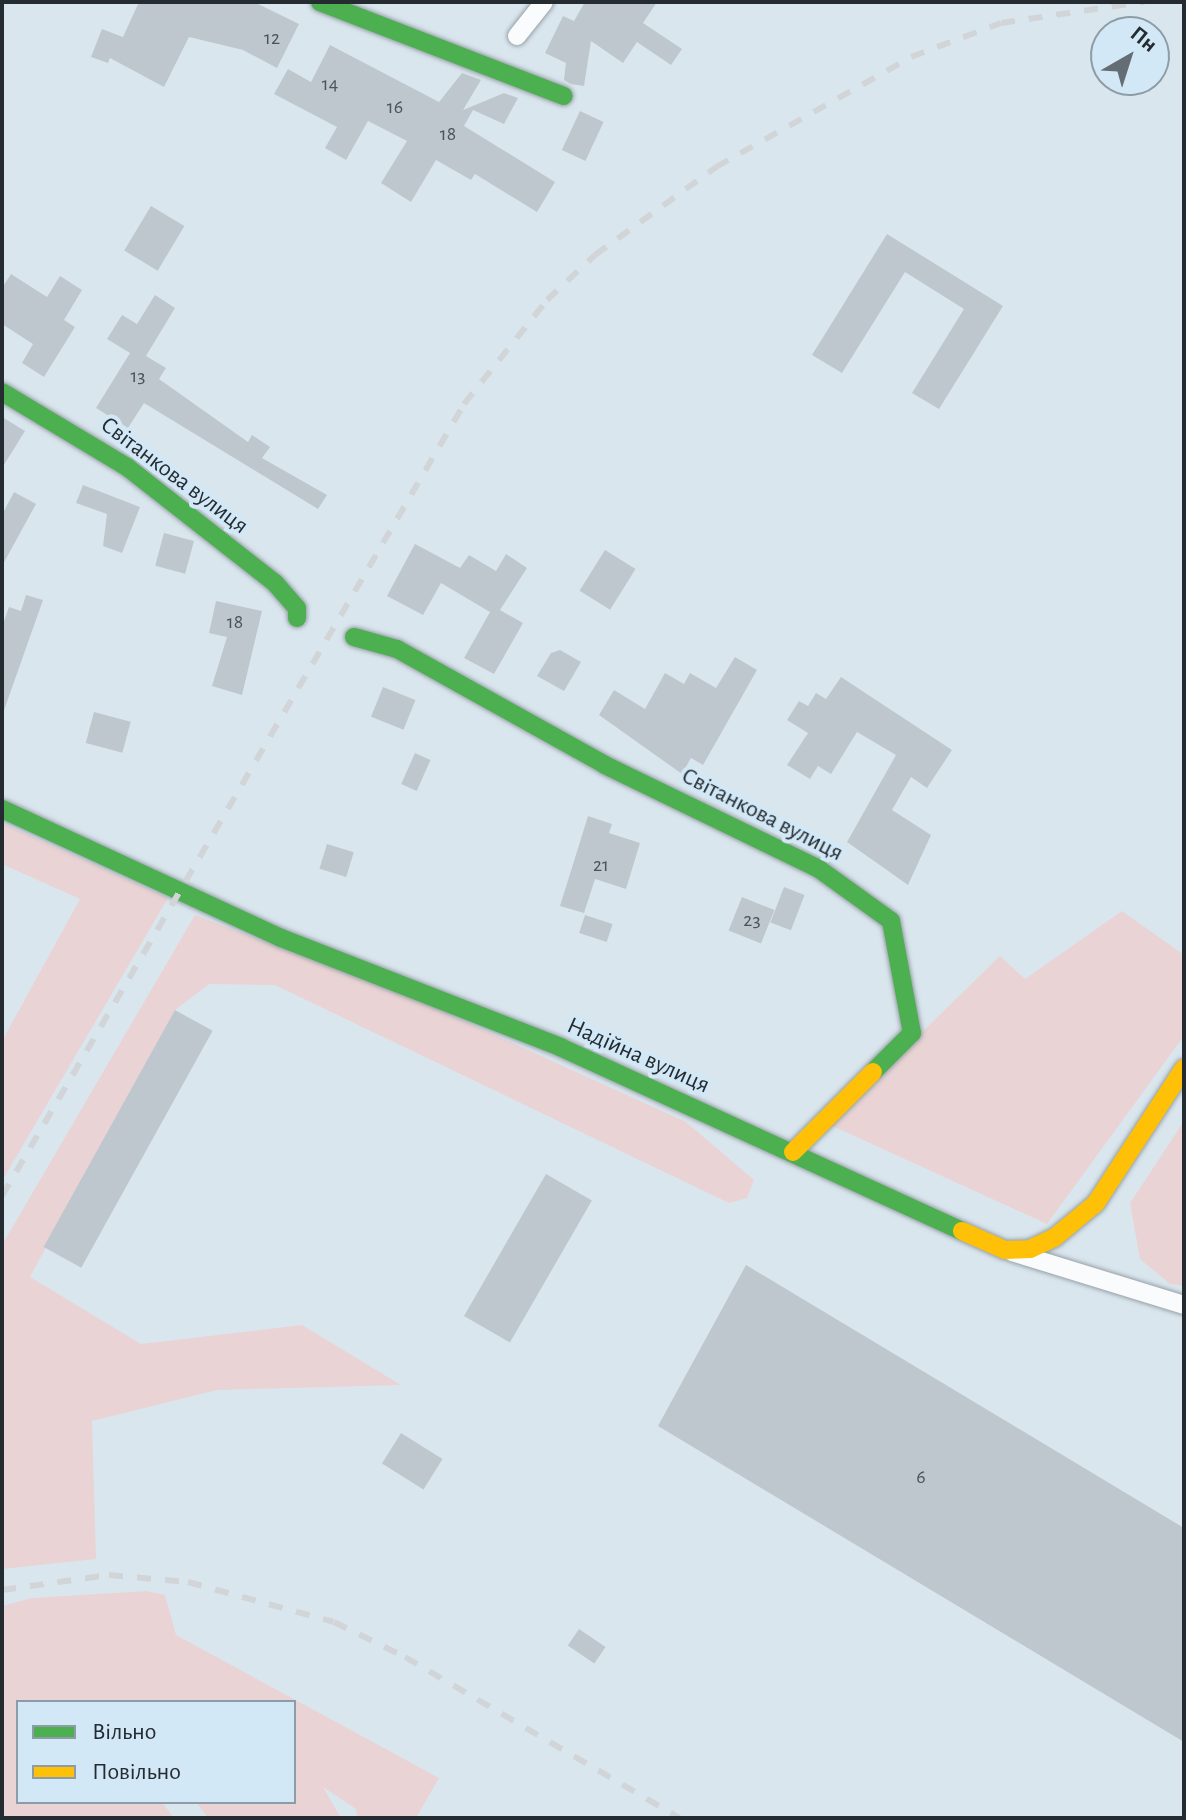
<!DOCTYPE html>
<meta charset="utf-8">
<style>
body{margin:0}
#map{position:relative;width:1186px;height:1820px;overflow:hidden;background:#dae6ee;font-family:"Alegreya Sans",sans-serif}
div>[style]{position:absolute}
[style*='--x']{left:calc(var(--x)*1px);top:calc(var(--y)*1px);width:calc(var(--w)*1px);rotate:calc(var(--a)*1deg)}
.green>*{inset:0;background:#ead3d4}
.building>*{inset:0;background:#bec7ce;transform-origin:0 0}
.roads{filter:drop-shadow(0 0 2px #97a1a7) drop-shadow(0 0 2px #97a1a7)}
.street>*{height:18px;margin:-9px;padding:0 9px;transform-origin:9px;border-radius:9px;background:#f9fbfc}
.fast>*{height:18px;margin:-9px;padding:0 9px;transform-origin:9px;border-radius:9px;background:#4caf50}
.slow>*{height:18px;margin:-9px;padding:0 9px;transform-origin:9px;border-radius:9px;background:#ffc107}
.rail>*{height:6px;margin-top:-3px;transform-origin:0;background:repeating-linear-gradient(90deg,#d2d5d8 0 14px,transparent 0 28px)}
span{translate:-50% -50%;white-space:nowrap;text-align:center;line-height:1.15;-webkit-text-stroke:8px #d2e8f6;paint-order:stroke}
.number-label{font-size:20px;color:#4a5359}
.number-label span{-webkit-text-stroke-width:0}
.street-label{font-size:24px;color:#242c32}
.frame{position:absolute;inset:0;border:4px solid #242c32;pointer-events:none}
.legend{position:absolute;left:16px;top:1700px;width:280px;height:104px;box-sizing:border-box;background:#d2e8f6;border:2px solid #8c9da8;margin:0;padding:10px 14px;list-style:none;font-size:24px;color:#242c32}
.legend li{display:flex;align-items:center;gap:16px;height:40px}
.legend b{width:40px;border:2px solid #8c9da8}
.north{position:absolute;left:1090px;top:16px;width:80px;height:80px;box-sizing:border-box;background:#d2e8f6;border:2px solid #8c9da8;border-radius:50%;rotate:39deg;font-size:22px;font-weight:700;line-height:32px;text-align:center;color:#242c32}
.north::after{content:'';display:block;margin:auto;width:28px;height:36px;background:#646d74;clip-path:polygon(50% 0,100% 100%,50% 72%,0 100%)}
</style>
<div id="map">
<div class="green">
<div style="clip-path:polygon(2px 823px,168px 898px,2px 1181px,2px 1041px,80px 899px,2px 864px)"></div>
<div style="clip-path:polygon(1122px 911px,1184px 955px,1184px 1036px,1047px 1224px,828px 1124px,1000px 956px,1025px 979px)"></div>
<div style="clip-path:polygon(195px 915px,433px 1007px,686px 1122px,754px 1180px,747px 1198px,729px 1203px,275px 985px,209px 984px,175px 1010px,30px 1277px,141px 1344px,302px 1325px,401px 1385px,217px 1390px,92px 1421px,96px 1559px,2px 1569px,2px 1245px)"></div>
<div style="clip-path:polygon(1184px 1121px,1184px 1286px,1170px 1284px,1140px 1259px,1130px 1203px)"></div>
<div style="clip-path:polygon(147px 1591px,165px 1595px,176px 1635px,439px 1778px,416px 1818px,357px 1818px,356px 1809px,323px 1787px,341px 1818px,208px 1818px,196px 1802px,294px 1802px,294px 1702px,18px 1702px,18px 1802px,162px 1802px,174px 1818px,2px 1818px,2px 1606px,32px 1598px)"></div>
</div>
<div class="building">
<div style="clip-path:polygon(139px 2px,254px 2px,299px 24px,277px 68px,243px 50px,189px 37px,164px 87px,110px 58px,108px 63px,91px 57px,102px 29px,123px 37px)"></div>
<div style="clip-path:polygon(585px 2px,657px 2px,643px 23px,682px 49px,671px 65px,637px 42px,623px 63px,591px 41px,584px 86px,571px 84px,564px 80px,566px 63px,545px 53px,563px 16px,574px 21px)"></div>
<div style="clip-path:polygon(330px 45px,439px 102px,462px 73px,481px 80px,463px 110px,504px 93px,518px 98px,504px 124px,473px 110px,464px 126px,555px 182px,537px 212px,475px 174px,471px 180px,436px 160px,411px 202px,381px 183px,407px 141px,368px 121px,346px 160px,325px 148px,337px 127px,274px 94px,288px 69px,311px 82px)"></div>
<div style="left:580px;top:111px;width:26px;height:43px;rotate:25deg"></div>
<div style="left:151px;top:206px;width:39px;height:52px;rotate:31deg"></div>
<div style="clip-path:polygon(887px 234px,1003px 306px,939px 409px,912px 393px,964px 309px,905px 272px,842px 373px,812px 355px)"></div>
<div style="clip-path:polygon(11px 274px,47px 297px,60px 276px,82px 290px,64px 320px,75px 327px,44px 377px,22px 363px,33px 344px,2px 324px,2px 288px)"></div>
<div style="clip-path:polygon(155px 295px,175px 308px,146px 356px,166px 368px,159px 379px,248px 442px,252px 435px,270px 447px,262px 458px,327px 495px,318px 509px,144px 403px,128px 428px,96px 408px,130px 353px,107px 339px,122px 315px,137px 324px)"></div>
<div style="clip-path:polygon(2px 417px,25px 431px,2px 468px)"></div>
<div style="clip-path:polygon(83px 485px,140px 507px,122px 553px,103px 546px,107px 514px,76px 503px)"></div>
<div style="clip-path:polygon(14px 492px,36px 504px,2px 566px,2px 515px)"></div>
<div style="left:164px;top:533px;width:31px;height:34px;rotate:15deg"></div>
<div style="clip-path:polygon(415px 544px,460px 568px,469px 555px,496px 571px,506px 554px,527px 568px,500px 610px,523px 623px,494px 674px,464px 658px,490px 612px,441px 583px,423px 615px,387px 596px)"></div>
<div style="left:605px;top:550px;width:36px;height:48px;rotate:32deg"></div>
<div style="clip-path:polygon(26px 595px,43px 600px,2px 716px,2px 627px,9px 607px,21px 611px)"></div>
<div style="clip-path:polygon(216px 601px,262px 611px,242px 695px,212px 686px,227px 637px,209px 633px)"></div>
<div style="clip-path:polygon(560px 650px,581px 662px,564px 691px,537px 676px,551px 653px)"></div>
<div style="clip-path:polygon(735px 657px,757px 670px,703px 765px,691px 758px,682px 774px,599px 715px,614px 690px,645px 709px,665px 673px,684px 684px,690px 673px,716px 688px)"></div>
<div style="clip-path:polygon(841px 677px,952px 750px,927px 788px,911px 777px,892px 810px,931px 835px,908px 885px,847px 842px,896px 755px,857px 732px,831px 774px,818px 766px,810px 779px,787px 765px,808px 733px,787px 720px,799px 701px,808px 706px,816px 693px,826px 699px)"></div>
<div style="left:383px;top:687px;width:35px;height:32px;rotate:22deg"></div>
<div style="left:94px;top:712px;width:38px;height:32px;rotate:15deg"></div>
<div style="left:415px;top:753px;width:17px;height:34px;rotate:24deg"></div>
<div style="clip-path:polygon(588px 816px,612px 824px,609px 833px,640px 843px,626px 889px,595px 879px,584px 913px,560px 906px)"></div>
<div style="left:327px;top:844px;width:28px;height:26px;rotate:17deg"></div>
<div style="left:784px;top:887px;width:22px;height:38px;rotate:21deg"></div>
<div style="left:742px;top:897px;width:35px;height:36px;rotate:22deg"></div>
<div style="left:585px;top:915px;width:29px;height:19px;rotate:18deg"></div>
<div style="left:175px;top:1010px;width:43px;height:271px;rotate:29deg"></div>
<div style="left:546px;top:1174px;width:53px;height:164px;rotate:30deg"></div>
<div style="clip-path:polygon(746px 1265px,1184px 1528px,1184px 1742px,658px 1426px)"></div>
<div style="left:401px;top:1433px;width:49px;height:36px;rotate:32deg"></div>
<div style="left:579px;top:1629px;width:32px;height:20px;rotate:34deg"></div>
</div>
<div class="roads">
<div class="street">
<div style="--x:517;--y:36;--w:43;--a:-51.5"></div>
<div style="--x:1012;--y:1252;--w:180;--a:17.1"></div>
</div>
<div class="fast">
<div style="--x:320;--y:2;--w:261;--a:21.1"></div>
<div style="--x:2;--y:392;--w:146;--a:31"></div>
<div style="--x:127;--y:467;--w:188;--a:38.1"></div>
<div style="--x:275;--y:583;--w:33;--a:49"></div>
<div style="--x:297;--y:608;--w:10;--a:90"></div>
<div style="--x:354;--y:637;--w:45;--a:15.6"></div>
<div style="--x:397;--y:649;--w:238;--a:29.1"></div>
<div style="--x:605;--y:765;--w:238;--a:25.9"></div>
<div style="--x:819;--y:869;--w:89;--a:35.8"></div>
<div style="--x:891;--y:921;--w:114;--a:79.4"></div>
<div style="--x:912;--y:1033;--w:55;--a:135"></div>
<div style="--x:2;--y:809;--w:307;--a:24.8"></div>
<div style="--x:281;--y:938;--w:300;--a:21.3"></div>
<div style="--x:560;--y:1047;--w:442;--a:24.6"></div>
</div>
<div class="slow">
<div style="--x:793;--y:1152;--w:113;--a:-45"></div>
<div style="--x:962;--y:1231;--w:47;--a:23.8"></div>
<div style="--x:1005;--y:1250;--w:25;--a:-2"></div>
<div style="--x:1030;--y:1249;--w:26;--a:-25"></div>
<div style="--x:1054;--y:1238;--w:55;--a:-39.8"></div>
<div style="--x:1096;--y:1203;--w:161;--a:-56.9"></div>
</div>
</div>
<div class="rail">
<div style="--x:2;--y:1196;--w:917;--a:-59.74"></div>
<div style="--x:464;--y:404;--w:133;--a:-51.4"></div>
<div style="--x:547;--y:300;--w:66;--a:-43.2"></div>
<div style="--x:595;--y:255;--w:150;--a:-36"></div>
<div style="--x:716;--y:167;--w:224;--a:-29.4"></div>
<div style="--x:911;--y:57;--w:96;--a:-20.7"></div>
<div style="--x:1001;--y:23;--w:145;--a:-8.4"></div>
<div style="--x:2;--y:1590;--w:108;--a:-8"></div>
<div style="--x:109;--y:1575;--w:79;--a:5.1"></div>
<div style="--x:188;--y:1582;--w:151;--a:15.3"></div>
<div style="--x:334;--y:1622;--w:79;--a:26.2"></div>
<div style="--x:405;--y:1657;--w:318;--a:30.4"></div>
</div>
<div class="number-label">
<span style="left:272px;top:38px">12</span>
<span style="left:330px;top:84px">14</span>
<span style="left:395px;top:107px">16</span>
<span style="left:448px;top:134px">18</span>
<span style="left:138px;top:376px">13</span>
<span style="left:235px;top:622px">18</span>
<span style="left:601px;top:865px">21</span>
<span style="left:752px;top:920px">23</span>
<span style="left:921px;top:1477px">6</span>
</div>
<div class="street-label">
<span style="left:174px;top:476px;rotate:37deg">Світанкова вулиця</span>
<span style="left:762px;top:815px;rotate:27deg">Світанкова вулиця</span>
<span style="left:638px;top:1056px;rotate:24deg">Надійна вулиця</span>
</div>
<div class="frame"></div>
<ul class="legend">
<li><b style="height:10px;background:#4caf50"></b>Вільно</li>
<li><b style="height:10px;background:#ffc107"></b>Повільно</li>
</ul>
<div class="north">Пн</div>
</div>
